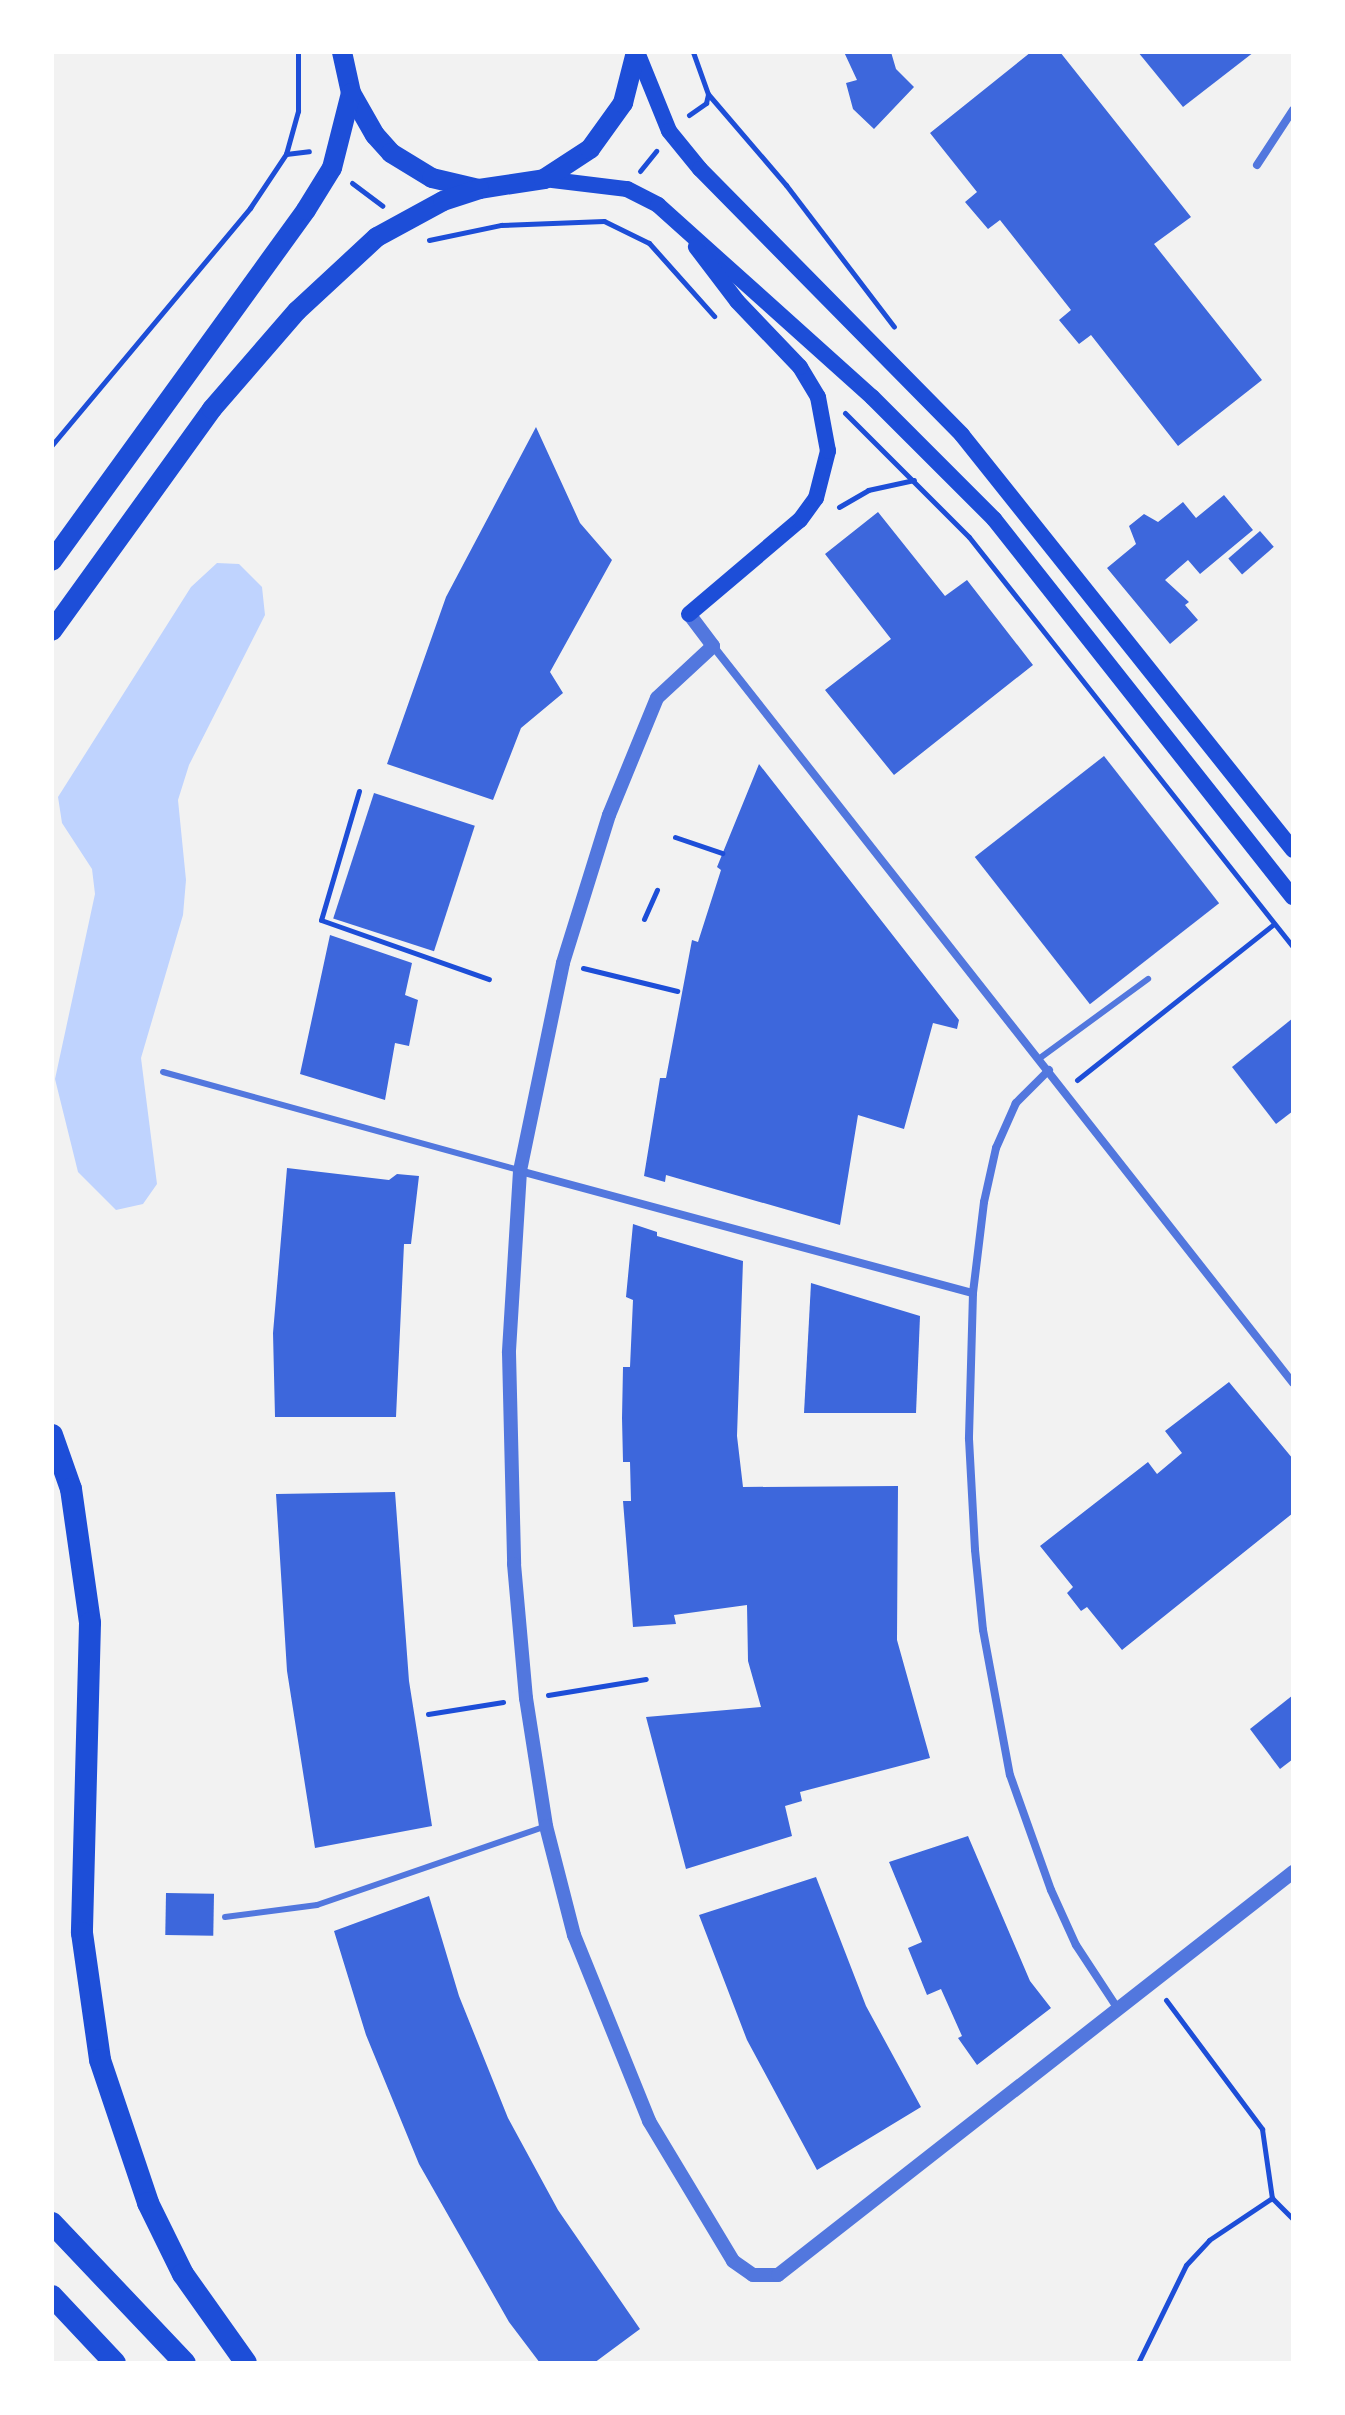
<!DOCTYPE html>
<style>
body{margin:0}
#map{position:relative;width:1345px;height:2415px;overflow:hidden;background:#f2f2f2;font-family:"Roboto Condensed",sans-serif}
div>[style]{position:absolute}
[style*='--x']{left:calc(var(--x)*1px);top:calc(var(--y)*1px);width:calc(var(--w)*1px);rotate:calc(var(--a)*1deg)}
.water>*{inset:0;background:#bfd3fe}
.building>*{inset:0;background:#3d67dc;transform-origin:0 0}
.path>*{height:5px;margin:-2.5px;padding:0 2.5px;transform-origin:2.5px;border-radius:2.5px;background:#1d4ed8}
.service>*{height:6px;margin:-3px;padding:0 3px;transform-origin:3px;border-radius:3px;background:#5277de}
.minor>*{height:8px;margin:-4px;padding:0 4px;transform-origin:4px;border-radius:4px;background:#5277de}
.tertiary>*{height:14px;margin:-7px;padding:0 7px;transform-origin:7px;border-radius:7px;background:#5277de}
.secondary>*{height:16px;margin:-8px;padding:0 8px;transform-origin:8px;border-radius:8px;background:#1d4ed8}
.primary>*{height:20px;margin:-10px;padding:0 10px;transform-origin:10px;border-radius:10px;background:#1d4ed8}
.trunk>*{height:22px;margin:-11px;padding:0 11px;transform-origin:11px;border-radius:11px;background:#1d4ed8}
span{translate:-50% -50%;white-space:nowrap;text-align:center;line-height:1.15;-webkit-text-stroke:6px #fff;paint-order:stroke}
.frame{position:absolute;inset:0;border:54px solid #fff;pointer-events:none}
</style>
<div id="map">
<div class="water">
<div style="clip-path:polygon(217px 563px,239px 564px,262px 587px,265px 615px,189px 765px,178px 800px,186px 880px,183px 915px,141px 1058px,157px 1184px,143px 1204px,116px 1210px,78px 1172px,55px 1079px,95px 894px,92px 869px,62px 823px,58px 797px,191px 587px)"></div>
</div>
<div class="building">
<div style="clip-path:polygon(844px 52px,891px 52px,896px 69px,914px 87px,874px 129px,853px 109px,846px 83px,857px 80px)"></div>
<div style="clip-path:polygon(1031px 52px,1060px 52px,1191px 217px,1154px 244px,1262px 380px,1178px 446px,1091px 335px,1079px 344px,1059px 320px,1071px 310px,1000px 220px,988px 229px,965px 202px,977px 192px,930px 133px)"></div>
<div style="clip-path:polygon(1138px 52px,1254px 52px,1183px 107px)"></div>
<div style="clip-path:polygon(536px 427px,580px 523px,612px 560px,550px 672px,563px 693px,521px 728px,493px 800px,387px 764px,446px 597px)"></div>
<div style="clip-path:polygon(1224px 495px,1253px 530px,1200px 574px,1188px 560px,1165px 580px,1189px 602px,1185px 605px,1198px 620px,1170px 644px,1107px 568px,1136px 544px,1129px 526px,1144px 514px,1158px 522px,1183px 502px,1196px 518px)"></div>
<div style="clip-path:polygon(878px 512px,945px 596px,967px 580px,1033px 665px,894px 775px,825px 690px,891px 639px,825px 554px)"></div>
<div style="left:1260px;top:531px;width:21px;height:42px;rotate:49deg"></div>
<div style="left:1104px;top:756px;width:187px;height:164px;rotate:52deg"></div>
<div style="clip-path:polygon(759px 764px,959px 1020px,957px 1029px,933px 1023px,904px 1129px,858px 1115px,840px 1225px,666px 1175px,665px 1182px,644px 1176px,660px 1078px,666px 1078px,692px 940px,698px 942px,721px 870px,717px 867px)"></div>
<div style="left:374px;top:793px;width:106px;height:132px;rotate:18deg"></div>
<div style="clip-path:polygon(330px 935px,412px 963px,405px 995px,418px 1000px,409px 1046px,395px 1043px,385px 1100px,300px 1074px)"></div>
<div style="clip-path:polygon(1293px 1018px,1293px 1111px,1276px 1124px,1232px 1067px)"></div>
<div style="clip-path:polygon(287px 1168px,389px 1180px,397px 1174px,419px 1176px,411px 1244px,404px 1244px,396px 1417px,275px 1417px,273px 1333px)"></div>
<div style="clip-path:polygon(633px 1224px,657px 1232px,657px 1236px,743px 1261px,737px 1436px,743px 1487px,898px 1486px,897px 1640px,930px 1758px,800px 1792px,802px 1801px,785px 1806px,792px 1836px,686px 1869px,646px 1717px,761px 1707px,748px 1661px,747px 1605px,674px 1615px,676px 1624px,633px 1627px,623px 1501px,631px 1501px,630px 1462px,623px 1462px,622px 1418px,623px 1367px,630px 1367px,633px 1300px,626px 1297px)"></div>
<div style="clip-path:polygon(811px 1283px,920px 1316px,916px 1413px,804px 1413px)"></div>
<div style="clip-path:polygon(1229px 1382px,1293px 1459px,1293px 1513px,1122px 1650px,1087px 1607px,1081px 1611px,1067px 1593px,1073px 1587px,1040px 1546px,1148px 1462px,1157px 1474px,1182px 1453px,1165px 1431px)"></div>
<div style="clip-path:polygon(395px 1492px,409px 1681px,432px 1826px,315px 1848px,287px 1671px,276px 1494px)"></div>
<div style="clip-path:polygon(1293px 1695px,1293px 1759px,1280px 1769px,1250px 1729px)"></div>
<div style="clip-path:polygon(968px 1836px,1030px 1981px,1051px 2008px,977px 2065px,958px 2038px,962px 2036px,941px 1989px,927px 1995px,908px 1948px,922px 1942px,889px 1862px)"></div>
<div style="clip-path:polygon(816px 1877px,866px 2006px,921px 2107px,817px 2170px,747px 2040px,699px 1915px)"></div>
<div style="left:166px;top:1893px;width:48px;height:42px;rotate:1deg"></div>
<div style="clip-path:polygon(429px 1896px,459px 1996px,508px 2118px,558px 2210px,640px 2329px,594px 2363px,540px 2363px,509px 2322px,419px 2164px,366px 2035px,334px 1931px)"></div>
</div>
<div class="path">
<div style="--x:708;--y:94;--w:120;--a:49.4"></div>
<div style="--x:786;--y:185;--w:178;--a:52.7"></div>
<div style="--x:689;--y:115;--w:21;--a:-35"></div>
<div style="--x:706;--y:103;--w:9;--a:-77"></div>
<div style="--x:708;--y:94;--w:45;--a:-109.7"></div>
<div style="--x:286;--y:154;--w:23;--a:-7"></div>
<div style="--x:640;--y:171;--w:26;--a:-51"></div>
<div style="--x:352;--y:183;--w:38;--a:37"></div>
<div style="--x:429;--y:240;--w:74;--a:-11.8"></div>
<div style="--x:501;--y:225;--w:103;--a:-2.2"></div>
<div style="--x:604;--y:221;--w:50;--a:26.1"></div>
<div style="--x:649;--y:243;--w:98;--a:48.3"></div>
<div style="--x:845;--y:413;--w:175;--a:45"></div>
<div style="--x:969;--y:537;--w:523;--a:51.68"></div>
<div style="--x:52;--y:445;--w:309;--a:-50.1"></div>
<div style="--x:250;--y:208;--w:65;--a:-56.3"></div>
<div style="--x:286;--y:154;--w:45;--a:-74.4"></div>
<div style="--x:298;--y:111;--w:59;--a:-90"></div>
<div style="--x:839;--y:507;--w:34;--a:-30"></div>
<div style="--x:868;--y:490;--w:47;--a:-12.3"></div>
<div style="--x:359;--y:791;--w:134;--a:106.4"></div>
<div style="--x:321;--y:920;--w:178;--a:19.4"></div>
<div style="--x:675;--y:837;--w:50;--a:18.8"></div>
<div style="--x:644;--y:919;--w:32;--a:-66"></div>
<div style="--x:583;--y:968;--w:97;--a:13.7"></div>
<div style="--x:1077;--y:1080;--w:251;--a:-38.4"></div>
<div style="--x:548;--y:1695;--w:99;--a:-9.3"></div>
<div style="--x:428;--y:1714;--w:76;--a:-9.1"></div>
<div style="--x:1166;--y:2000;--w:161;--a:53.3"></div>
<div style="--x:1262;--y:2129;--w:70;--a:81.8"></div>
<div style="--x:1272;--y:2198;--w:30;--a:45"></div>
<div style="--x:1138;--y:2363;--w:109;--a:-63.9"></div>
<div style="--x:1186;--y:2265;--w:34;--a:-47"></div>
<div style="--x:1209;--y:2240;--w:76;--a:-33.7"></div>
</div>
<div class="service">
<div style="--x:1040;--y:1058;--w:134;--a:-36.2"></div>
<div style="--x:163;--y:1072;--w:368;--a:15.4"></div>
<div style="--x:225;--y:1917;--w:93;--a:-7.4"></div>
<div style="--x:317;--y:1905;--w:242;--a:-19"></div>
</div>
<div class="minor">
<div style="--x:1257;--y:165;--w:66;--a:-56.8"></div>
<div style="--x:713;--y:646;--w:938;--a:51.8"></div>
<div style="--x:1049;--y:1070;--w:47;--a:135"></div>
<div style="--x:1016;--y:1103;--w:49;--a:114"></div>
<div style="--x:996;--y:1148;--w:55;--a:102.5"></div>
<div style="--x:984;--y:1202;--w:92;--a:96.9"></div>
<div style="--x:973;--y:1293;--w:146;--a:91.6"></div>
<div style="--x:969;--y:1439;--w:111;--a:86.9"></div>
<div style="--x:975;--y:1550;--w:80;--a:84.3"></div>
<div style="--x:983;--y:1630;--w:147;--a:79.5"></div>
<div style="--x:1010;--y:1775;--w:122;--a:70.4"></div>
<div style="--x:1051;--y:1890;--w:60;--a:65.6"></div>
<div style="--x:1076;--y:1945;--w:77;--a:56.7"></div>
<div style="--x:520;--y:1171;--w:469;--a:15.1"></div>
</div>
<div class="tertiary">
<div style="--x:689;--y:614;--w:40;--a:53"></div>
<div style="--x:713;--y:646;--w:76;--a:137.1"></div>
<div style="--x:657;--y:698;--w:126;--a:112.3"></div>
<div style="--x:609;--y:815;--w:155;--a:107.3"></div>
<div style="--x:563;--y:963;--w:212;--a:101.7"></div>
<div style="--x:520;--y:1171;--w:182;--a:93.5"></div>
<div style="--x:509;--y:1353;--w:211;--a:88.6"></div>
<div style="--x:514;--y:1564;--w:135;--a:84.9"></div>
<div style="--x:526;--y:1698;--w:130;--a:81.1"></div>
<div style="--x:546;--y:1826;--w:113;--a:75.6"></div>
<div style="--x:574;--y:1935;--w:201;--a:68"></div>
<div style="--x:649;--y:2121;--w:163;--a:59"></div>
<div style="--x:733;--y:2261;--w:24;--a:35"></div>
<div style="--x:753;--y:2275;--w:25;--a:0"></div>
<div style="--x:778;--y:2275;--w:654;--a:-38.04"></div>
</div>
<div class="secondary">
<div style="--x:637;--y:52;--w:85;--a:67.9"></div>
<div style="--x:669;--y:131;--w:49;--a:50.8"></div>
<div style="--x:700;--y:169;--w:373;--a:45.4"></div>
<div style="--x:962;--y:435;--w:531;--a:51.42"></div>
<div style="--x:544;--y:179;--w:84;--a:6.9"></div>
<div style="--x:627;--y:189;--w:35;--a:27"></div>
<div style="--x:658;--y:205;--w:288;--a:41.9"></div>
<div style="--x:872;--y:397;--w:173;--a:45"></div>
<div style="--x:994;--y:519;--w:482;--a:51.7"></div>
<div style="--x:689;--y:614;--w:145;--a:-40.3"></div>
<div style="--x:800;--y:520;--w:27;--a:-54"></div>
<div style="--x:816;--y:498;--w:49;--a:-75.7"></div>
<div style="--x:828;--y:451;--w:55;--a:-100.5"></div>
<div style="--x:818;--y:397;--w:35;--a:-121"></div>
<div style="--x:800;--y:367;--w:91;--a:-133.7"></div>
<div style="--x:737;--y:301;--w:68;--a:-127.2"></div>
</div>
<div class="primary">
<div style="--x:342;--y:52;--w:42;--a:77.6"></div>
<div style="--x:351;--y:93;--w:48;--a:60.3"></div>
<div style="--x:375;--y:135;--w:24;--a:48"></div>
<div style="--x:391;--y:153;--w:48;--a:31.4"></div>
<div style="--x:432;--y:178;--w:48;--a:13.2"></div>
<div style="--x:479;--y:189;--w:66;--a:-8.7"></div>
<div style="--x:544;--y:179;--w:55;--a:-33.1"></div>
<div style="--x:590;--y:149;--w:57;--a:-54.3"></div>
<div style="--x:623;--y:103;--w:53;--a:-75.7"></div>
<div style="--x:52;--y:561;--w:433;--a:-54.1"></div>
<div style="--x:306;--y:210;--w:49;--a:-58.2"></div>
<div style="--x:332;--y:168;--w:77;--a:-75.8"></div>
<div style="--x:52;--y:631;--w:274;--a:-54.2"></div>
<div style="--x:212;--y:409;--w:130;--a:-49.1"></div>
<div style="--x:297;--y:311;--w:109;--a:-42.8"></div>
<div style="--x:377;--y:237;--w:75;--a:-28.6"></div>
<div style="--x:443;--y:201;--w:38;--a:-18"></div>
</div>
<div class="trunk">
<div style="--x:52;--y:1435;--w:57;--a:70.6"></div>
<div style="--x:71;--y:1489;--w:135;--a:81.9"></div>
<div style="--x:90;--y:1623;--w:310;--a:91.5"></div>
<div style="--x:82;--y:1933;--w:128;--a:81.9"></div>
<div style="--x:100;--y:2060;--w:151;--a:71.4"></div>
<div style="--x:148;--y:2203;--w:79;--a:63.8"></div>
<div style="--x:183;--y:2274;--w:109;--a:54.7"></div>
<div style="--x:52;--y:2223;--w:193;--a:46.5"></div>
<div style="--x:52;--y:2296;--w:92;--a:46.8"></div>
</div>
<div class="frame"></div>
</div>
